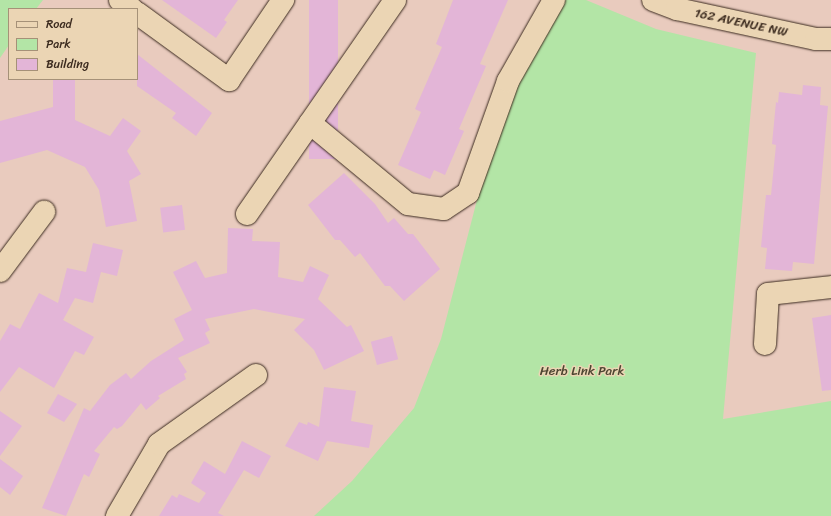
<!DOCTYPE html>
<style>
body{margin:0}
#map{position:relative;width:831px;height:516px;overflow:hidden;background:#e9cbbe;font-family:Sriracha,sans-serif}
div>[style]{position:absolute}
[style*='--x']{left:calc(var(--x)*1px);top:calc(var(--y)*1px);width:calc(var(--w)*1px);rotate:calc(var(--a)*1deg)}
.green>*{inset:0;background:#b3e5a6}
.building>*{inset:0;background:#e3b5d7;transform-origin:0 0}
.roads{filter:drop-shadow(0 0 1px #3b2a1e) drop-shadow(0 0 1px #3b2a1e)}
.minor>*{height:22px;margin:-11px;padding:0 11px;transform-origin:11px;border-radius:11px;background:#ebd5b4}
span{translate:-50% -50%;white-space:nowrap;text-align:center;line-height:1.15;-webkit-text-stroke:3px #ebd5b4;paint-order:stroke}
.street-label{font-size:13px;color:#3b2a1e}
.park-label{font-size:13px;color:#4d4632}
.legend{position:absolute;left:8px;top:8px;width:130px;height:72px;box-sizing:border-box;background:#ebd5b4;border:1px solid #a59178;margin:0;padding:5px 7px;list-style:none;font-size:12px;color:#3b2a1e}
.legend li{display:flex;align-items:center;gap:8px;height:20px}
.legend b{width:20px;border:1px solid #a59178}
</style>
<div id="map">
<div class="green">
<div style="clip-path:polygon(0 0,43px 0,36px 9px,9px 9px,9px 45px,0 58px)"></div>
<div style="clip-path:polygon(553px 0,586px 0,656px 29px,756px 53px,723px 419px,831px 401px,831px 516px,314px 516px,352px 481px,414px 408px,441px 339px,506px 88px)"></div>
</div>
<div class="building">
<div style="clip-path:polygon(162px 0,238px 0,224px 20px,227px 22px,216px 38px)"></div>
<div style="left:309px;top:0;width:29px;height:159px"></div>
<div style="clip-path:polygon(453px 0,508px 0,480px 64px,486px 66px,459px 129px,464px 131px,445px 175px,434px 170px,430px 179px,398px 165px,421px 112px,415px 109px,442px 47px,436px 44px)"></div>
<div style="clip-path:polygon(137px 54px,212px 113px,196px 136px,172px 118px,176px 113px,137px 86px)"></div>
<div style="clip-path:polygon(53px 80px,75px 80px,75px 120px,110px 136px,123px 118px,141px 131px,127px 151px,141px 174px,129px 181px,137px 221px,106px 227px,99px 190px,85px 167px,47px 150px,0 163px,0 121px,53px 107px)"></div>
<div style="clip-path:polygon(803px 85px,821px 87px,820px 105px,828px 106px,814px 264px,793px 262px,792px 271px,765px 269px,767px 248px,761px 247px,766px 195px,771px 195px,776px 145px,772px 144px,776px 102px,778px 103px,779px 92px,802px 95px)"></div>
<div style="clip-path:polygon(344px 173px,375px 204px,388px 223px,394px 218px,408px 234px,413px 234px,440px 269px,404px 301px,390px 286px,385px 286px,360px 253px,355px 257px,340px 240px,335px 240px,308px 205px)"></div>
<div style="left:182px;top:205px;width:25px;height:22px;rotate:83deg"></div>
<div style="clip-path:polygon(228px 228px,253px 229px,252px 241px,280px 242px,278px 277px,303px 282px,310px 266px,329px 275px,318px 299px,347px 327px,351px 325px,364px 351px,324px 370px,314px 350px,294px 330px,305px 319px,254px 309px,205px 319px,210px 330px,205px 333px,210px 343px,178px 358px,187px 372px,184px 374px,186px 379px,158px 396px,160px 398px,146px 410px,141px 403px,122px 426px,117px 429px,114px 427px,94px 451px,100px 454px,89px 477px,84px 474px,66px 516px,42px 508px,84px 408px,90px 411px,110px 385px,126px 373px,131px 379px,151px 361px,184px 340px,174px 319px,192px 310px,173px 272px,196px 261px,205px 278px,227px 273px)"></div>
<div style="clip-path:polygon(93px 243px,123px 250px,117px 276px,101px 272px,93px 303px,75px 298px,63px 320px,94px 337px,84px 355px,75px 351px,54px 388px,19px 367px,0 392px,0 341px,10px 324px,20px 329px,39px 293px,58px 303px,67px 268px,86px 272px)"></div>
<div style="clip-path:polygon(831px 315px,831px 390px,822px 391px,812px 318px)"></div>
<div style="left:392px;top:336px;width:24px;height:22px;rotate:75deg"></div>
<div style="clip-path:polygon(324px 387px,356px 391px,351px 421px,373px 425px,369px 448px,327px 441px,318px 461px,285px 446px,299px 422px,307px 425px,308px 422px,319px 427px)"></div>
<div style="clip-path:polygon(58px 394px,77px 404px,64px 422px,47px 413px)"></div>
<div style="clip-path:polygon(0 411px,22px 426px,0 456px)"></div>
<div style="clip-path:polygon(242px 441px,271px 456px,259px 478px,244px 470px,218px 513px,224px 516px,159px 516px,172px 495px,177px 498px,179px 494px,199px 503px,206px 493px,191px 483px,204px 461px,225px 474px)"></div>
<div style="clip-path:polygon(0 459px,23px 476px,10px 495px,0 487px)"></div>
</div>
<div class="roads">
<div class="minor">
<div style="--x:120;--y:0;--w:15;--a:37"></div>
<div style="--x:653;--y:0;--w:26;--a:21"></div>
<div style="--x:677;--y:9;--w:142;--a:12.2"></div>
<div style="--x:816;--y:39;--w:15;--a:0"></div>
<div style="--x:137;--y:13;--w:114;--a:36.1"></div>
<div style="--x:229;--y:80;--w:97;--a:-56"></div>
<div style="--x:310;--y:123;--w:127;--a:39.6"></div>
<div style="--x:408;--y:204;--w:36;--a:8"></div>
<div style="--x:444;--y:209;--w:29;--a:-34"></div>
<div style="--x:468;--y:193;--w:119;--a:-70.3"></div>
<div style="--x:508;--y:81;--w:93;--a:-60.4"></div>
<div style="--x:247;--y:214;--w:260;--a:-55.3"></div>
<div style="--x:0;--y:271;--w:74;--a:-53.3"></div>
<div style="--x:765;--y:344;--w:50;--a:-86.6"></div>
<div style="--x:768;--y:294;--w:63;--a:-6.3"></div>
<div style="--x:117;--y:516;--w:83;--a:-59.7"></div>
<div style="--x:159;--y:444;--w:119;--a:-35.4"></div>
</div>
</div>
<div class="street-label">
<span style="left:741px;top:23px;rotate:12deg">162 AVENUE NW</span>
</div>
<div class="park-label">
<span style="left:582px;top:371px">Herb Link Park</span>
</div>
<ul class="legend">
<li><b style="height:5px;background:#ebd5b4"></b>Road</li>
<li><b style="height:11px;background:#b3e5a6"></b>Park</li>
<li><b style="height:11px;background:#e3b5d7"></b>Building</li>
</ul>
</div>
